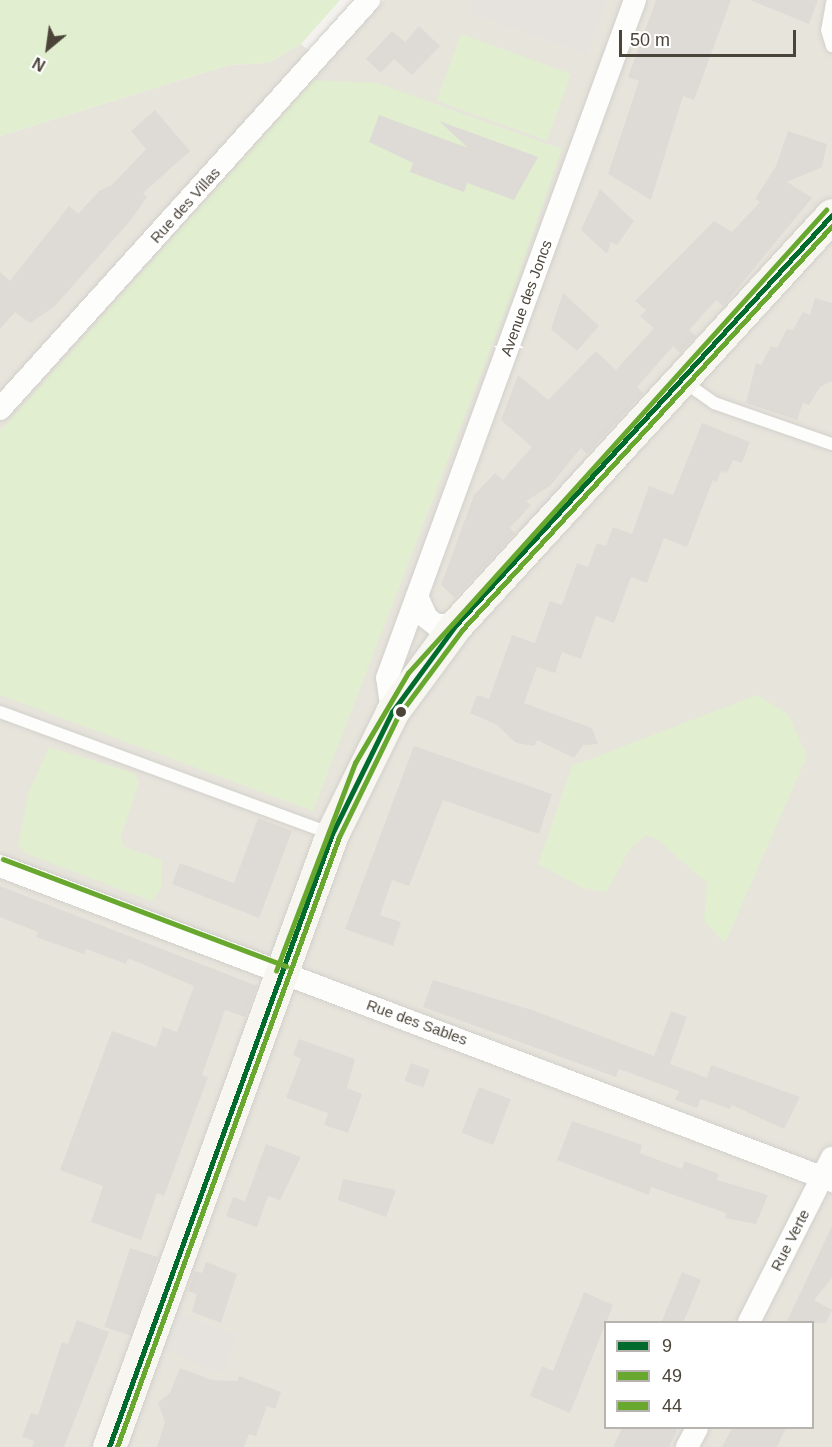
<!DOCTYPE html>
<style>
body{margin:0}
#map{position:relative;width:832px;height:1447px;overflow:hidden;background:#f4f2ee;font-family:Helvetica,sans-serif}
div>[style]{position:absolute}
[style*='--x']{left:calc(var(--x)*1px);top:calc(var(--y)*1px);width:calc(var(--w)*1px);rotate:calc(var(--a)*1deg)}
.residential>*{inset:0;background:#e7e4dc}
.green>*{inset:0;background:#e1eecf;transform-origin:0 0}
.parking>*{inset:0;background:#e6e3df;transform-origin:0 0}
.building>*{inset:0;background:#dedbd6;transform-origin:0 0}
.roads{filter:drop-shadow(0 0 2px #d2d0cb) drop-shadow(0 0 2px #d2d0cb)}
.lane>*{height:12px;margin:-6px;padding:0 6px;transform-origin:6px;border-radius:6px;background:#fdfdfc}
.street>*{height:22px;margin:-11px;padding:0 11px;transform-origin:11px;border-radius:11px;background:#fdfdfc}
.secondary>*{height:33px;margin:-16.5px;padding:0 16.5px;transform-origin:16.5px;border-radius:16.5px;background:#f7f6f1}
.bus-1>*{height:4.5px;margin:-2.25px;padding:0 2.25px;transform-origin:2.25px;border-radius:2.25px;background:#006b2d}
.bus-2>*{height:4.5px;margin:-2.25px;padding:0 2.25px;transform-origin:2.25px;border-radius:2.25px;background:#69a82f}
.bus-3>*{height:4.5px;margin:-2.25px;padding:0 2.25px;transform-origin:2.25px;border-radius:2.25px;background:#69a82f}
.dots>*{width:16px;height:16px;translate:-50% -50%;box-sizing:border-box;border:3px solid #fff;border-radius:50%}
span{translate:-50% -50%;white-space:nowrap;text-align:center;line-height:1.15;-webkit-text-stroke:6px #fff;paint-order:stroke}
.street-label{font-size:15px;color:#4b4439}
.legend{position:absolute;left:604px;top:1321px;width:210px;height:108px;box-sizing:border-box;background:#fff;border:2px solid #b7b4b0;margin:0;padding:8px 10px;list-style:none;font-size:18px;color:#4b4439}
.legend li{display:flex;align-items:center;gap:12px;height:30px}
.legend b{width:30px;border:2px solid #b7b4b0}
.north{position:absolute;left:18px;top:18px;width:60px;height:60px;-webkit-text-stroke:4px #fff;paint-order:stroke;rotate:209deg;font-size:16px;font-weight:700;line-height:24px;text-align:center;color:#4b4439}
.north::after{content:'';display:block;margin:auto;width:21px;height:27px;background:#4b4439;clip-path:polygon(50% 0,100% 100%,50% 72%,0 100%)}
.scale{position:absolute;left:619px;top:30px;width:177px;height:27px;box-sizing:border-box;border:3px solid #4b4439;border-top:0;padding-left:8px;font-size:18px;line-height:21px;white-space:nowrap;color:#4b4439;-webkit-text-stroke:4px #fff;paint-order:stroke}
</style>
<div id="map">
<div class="residential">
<div style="clip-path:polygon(evenodd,384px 0,832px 0,832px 1447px,0 1447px,0 136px,229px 65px,268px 63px,301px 44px,325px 65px,384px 0,606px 1322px,812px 1322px,812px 1428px,606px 1428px,606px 1322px)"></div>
</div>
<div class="green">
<div style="clip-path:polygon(0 0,340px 0,301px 44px,268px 63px,229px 65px,0 136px)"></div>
<div style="left:461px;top:34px;width:117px;height:71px;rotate:20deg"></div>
<div style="clip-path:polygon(314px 80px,377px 83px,562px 149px,513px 291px,313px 811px,0 695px,0 431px)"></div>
<div style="clip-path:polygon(757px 695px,788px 714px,807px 756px,725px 943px,704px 921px,707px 883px,657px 839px,646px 835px,630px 849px,606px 892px,583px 888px,538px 864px,572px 766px)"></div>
<div style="clip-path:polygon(49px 747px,134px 773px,139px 782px,121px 836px,124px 847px,162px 860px,161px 889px,151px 901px,27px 854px,18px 845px,28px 794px)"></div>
</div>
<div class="parking">
<div style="clip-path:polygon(474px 0,607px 0,587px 54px,469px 12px)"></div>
<div style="clip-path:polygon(579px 459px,587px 460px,522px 530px,520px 525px)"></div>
<div style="left:178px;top:1312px;width:64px;height:40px;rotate:23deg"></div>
</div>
<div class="building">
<div style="clip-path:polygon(656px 0,731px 0,694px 100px,683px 96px,651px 200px,608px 174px,639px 81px,628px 77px)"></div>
<div style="clip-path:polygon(750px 0,818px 0,809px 24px)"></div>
<div style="clip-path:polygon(419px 26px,440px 46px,412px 75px,394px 59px,381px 73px,366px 59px,392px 31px,405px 42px)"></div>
<div style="clip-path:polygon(155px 110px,190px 151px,143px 193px,147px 197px,130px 221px,54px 307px,30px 323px,15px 312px,0 329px,0 272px,10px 281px,69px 206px,78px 214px,99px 191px,112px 185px,146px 149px,131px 131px)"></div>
<div style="clip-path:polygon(379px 115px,468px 148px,439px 121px,538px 157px,514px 200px,467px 183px,464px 192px,410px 172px,413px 163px,369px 142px)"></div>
<div style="clip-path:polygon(788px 131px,827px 144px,822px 167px,787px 182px,812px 198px,723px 306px,716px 300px,689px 330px,696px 336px,680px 353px,673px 346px,637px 387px,643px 393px,587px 454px,581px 448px,550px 486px,526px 501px,531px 505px,510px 528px,515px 533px,455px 598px,441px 585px,474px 495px,495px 473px,503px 480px,532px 447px,501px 420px,518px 375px,548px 400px,596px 351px,616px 370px,654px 328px,640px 316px,646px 310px,635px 301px,714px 221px,732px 232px,760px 202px,755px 199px,776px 166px)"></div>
<div style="clip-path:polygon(600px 189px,634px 221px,617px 245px,611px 242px,607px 254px,581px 230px)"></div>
<div style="clip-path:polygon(563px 293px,599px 326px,577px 351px,551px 329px)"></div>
<div style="clip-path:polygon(815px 298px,832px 303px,832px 381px,820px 387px,809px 405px,803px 403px,797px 420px,746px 403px,756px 363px,761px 365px,771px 346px,777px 348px,787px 329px,793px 330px,803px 312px,810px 315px)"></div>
<div style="clip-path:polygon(702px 423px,750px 442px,742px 463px,733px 460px,727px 473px,721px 471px,717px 482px,713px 480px,687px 547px,664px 538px,647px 583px,631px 577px,614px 623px,596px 616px,581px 659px,562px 652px,555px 673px,537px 667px,524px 703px,592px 728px,598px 744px,583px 745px,574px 758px,537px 740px,534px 746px,516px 743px,497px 725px,470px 713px,477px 695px,489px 699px,512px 635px,535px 643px,550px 601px,562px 605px,577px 563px,588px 567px,597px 543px,606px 546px,613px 527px,632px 534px,649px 486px,673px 495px)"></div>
<div style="clip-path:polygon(414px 746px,552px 794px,539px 834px,443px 800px,409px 886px,392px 880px,380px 915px,401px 922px,393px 946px,345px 929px)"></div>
<div style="clip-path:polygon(258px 818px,292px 831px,259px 918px,172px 884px,180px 863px,234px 883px)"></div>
<div style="clip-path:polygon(0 886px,257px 986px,245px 1017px,225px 1010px,202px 1075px,208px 1077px,164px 1196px,157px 1193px,141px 1240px,91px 1222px,103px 1186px,60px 1170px,112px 1031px,156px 1047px,163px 1027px,177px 1032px,194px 986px,128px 958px,126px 964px,86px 949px,84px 954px,36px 937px,38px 932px,0 917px)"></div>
<div style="clip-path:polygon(433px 980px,532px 1010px,654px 1056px,671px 1011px,687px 1017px,670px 1064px,707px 1078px,711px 1065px,800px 1097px,784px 1129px,732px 1105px,730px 1109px,701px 1099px,697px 1108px,675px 1100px,679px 1091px,619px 1069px,616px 1077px,423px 1007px)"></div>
<div style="clip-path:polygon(299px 1039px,355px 1059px,347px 1088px,362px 1094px,348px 1133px,324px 1125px,328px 1113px,286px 1098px,301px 1059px,293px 1055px)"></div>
<div style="left:411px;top:1063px;width:20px;height:19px;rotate:20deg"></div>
<div style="left:479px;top:1087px;width:34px;height:49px;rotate:21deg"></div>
<div style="clip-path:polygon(572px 1121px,642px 1145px,640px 1153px,682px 1169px,684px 1161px,719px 1174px,717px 1180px,768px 1195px,756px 1224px,725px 1218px,726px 1213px,651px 1187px,649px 1195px,557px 1160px)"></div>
<div style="clip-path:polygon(266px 1144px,301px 1157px,280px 1200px,268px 1196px,257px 1227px,226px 1216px,233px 1197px,245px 1201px)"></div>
<div style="clip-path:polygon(343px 1179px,396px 1190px,386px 1217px,338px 1200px)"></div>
<div style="clip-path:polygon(832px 1226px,832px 1278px,814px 1300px,832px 1310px,826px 1323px,786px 1323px)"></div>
<div style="left:130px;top:1248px;width:29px;height:83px;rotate:18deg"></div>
<div style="clip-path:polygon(206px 1262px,237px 1274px,221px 1323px,192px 1312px,197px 1294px,188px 1291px,195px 1271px,202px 1273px)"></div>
<div style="clip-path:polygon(682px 1272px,701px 1280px,683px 1323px,661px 1323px)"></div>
<div style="clip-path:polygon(584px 1292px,613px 1305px,570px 1413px,530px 1396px,542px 1366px,553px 1371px)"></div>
<div style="clip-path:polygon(77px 1320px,109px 1332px,64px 1447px,32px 1447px,34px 1441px,22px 1437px,31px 1413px,38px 1415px,62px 1342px,68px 1344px)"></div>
<div style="clip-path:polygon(180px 1368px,212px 1380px,237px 1381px,239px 1376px,281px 1392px,275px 1409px,267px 1406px,256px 1436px,249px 1434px,244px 1447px,157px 1447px,165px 1422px,158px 1403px,170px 1393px)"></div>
<div style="clip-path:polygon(622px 1428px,678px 1428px,669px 1447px,613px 1447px)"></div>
<div style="clip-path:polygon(732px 1428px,786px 1428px,777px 1447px,722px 1447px)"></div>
</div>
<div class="roads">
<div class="lane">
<div style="--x:832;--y:3;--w:27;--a:100"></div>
<div style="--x:827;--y:30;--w:17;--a:73"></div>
<div style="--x:683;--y:381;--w:38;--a:35"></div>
<div style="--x:714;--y:403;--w:125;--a:19.2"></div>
<div style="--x:0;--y:712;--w:353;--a:20.2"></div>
</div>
<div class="street">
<div style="--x:0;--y:409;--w:551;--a:-47.94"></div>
<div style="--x:417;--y:596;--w:24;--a:66"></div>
<div style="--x:427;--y:618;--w:11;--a:38"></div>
<div style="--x:436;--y:625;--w:20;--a:0"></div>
<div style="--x:392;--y:712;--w:34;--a:-98"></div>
<div style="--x:387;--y:678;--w:722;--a:-69.91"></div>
<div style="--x:0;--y:866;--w:890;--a:20.74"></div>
<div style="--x:749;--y:1322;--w:184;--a:-63.2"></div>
<div style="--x:687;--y:1447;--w:21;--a:-62"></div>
</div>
<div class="secondary">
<div style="--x:109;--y:1447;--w:652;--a:-70.01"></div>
<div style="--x:332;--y:834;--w:136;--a:-63.8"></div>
<div style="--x:392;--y:712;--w:108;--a:-53.7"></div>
<div style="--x:456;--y:625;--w:556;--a:-47.48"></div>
</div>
</div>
<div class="bus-1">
<div style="--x:109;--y:1447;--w:652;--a:-70.01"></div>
<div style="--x:332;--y:834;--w:136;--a:-63.8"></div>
<div style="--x:392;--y:712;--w:108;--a:-53.7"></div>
<div style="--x:456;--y:625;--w:556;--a:-47.48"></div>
</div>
<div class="bus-2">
<div style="--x:117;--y:1447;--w:649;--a:-70"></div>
<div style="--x:339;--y:837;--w:135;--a:-64"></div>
<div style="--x:398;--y:716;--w:107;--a:-53.3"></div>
<div style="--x:462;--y:630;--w:548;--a:-47.52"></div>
</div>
<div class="bus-3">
<div style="--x:3;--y:859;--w:303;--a:20.7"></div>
<div style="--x:276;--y:971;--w:222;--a:-69.2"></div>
<div style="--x:355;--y:763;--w:104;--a:-59.5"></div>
<div style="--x:408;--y:673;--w:624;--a:-47.92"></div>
</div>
<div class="dots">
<div style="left:401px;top:712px;background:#4b4439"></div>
</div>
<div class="street-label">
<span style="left:185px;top:205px;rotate:-48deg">Rue des Villas</span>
<span style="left:526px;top:298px;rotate:-70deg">Avenue des Joncs</span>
<span style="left:417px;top:1022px;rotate:20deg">Rue des Sables</span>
<span style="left:790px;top:1240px;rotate:-63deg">Rue Verte</span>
</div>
<ul class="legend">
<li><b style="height:8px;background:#006b2d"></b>9</li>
<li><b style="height:8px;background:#69a82f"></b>49</li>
<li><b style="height:8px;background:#69a82f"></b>44</li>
</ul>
<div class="north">N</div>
<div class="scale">50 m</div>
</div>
